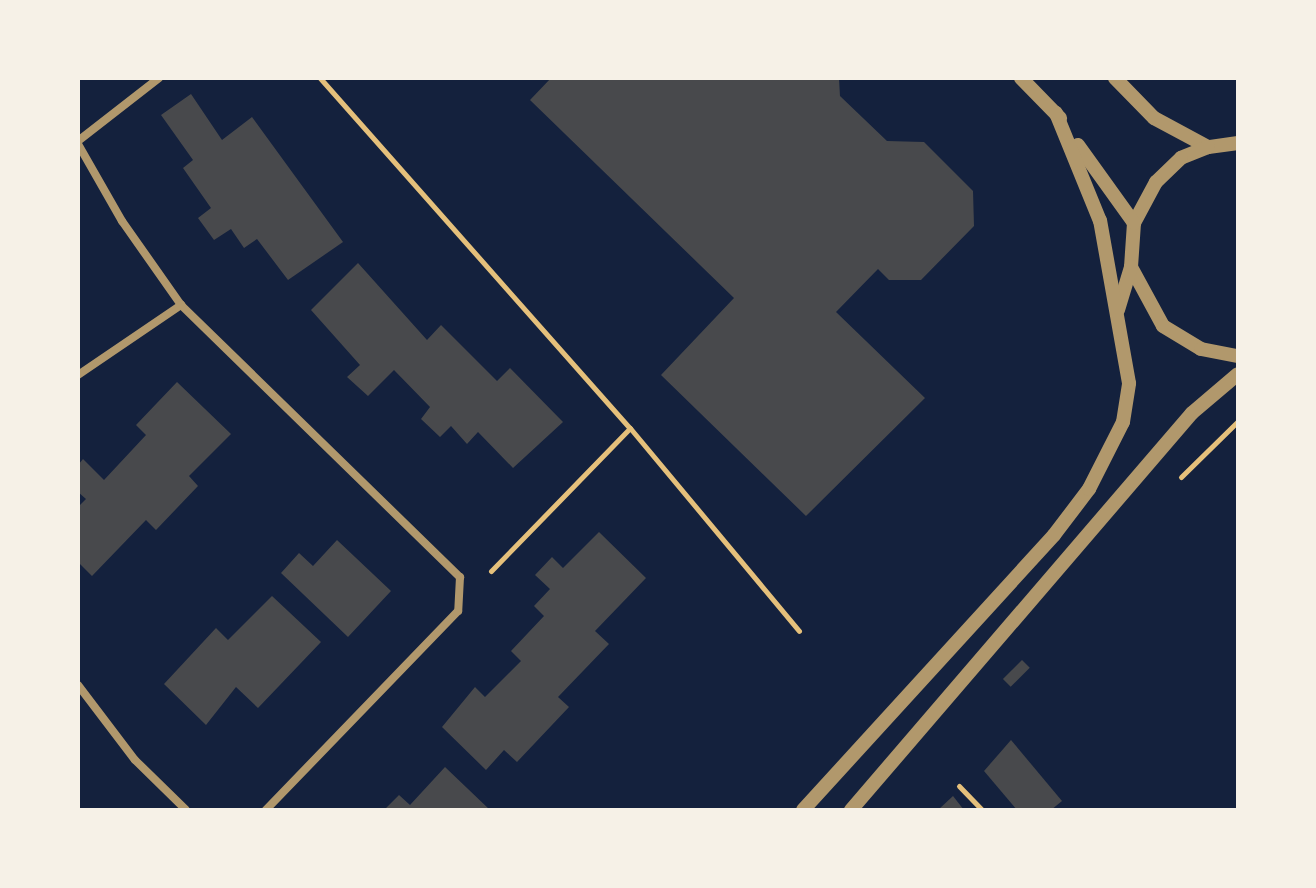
<!DOCTYPE html>
<style>
body{margin:0}
#map{position:relative;width:1316px;height:888px;overflow:hidden;background:#14213d;font-family:"Noto Serif",serif}
div>[style]{position:absolute}
[style*='--x']{left:calc(var(--x)*1px);top:calc(var(--y)*1px);width:calc(var(--w)*1px);rotate:calc(var(--a)*1deg)}
.building>*{inset:0;background:#48494c;transform-origin:0 0}
.path>*{height:5px;margin:-2.5px;padding:0 2.5px;transform-origin:2.5px;border-radius:2.5px;background:#e5c07b}
.minor>*{height:8px;margin:-4px;padding:0 4px;transform-origin:4px;border-radius:4px;background:#b1986c}
.tertiary>*{height:14px;margin:-7px;padding:0 7px;transform-origin:7px;border-radius:7px;background:#b1986c}
span{translate:-50% -50%;white-space:nowrap;text-align:center;line-height:1.15;-webkit-text-stroke:6px #f6f1e7;paint-order:stroke}
.frame{position:absolute;inset:0;border:80px solid #f6f1e7;pointer-events:none}
</style>
<div id="map">
<div class="building">
<div style="clip-path:polygon(551px 78px,839px 78px,840px 96px,887px 141px,924px 142px,973px 191px,974px 226px,921px 280px,889px 280px,878px 269px,836px 312px,925px 398px,806px 516px,661px 375px,734px 298px,530px 100px)"></div>
<div style="clip-path:polygon(191px 94px,222px 140px,252px 117px,343px 242px,288px 280px,257px 239px,244px 248px,231px 229px,214px 240px,198px 218px,211px 208px,183px 168px,193px 160px,161px 115px)"></div>
<div style="clip-path:polygon(358px 263px,427px 340px,441px 325px,497px 381px,510px 368px,563px 422px,513px 468px,478px 432px,467px 444px,451px 426px,440px 437px,421px 419px,430px 407px,394px 370px,368px 396px,347px 377px,360px 365px,311px 310px)"></div>
<div style="clip-path:polygon(177px 382px,231px 434px,189px 476px,198px 486px,156px 530px,146px 520px,92px 576px,78px 562px,78px 507px,86px 499px,78px 492px,78px 465px,83px 459px,104px 480px,146px 435px,136px 425px)"></div>
<div style="clip-path:polygon(599px 532px,646px 578px,595px 631px,609px 644px,558px 697px,569px 707px,517px 762px,504px 750px,486px 770px,442px 727px,475px 687px,485px 697px,521px 661px,511px 651px,544px 616px,534px 606px,550px 589px,535px 575px,552px 557px,563px 568px)"></div>
<div style="clip-path:polygon(337px 540px,391px 591px,348px 637px,281px 573px,299px 553px,313px 566px)"></div>
<div style="clip-path:polygon(272px 596px,321px 642px,258px 708px,236px 687px,206px 725px,164px 684px,216px 628px,228px 640px)"></div>
<div style="left:1022px;top:660px;width:11px;height:27px;rotate:45deg"></div>
<div style="clip-path:polygon(1011px 740px,1062px 801px,1051px 810px,1017px 810px,984px 771px)"></div>
<div style="clip-path:polygon(445px 767px,490px 810px,384px 810px,399px 795px,410px 805px)"></div>
<div style="clip-path:polygon(953px 796px,964px 810px,938px 810px)"></div>
</div>
<div class="path">
<div style="--x:320;--y:78;--w:468;--a:48.5"></div>
<div style="--x:630;--y:428;--w:264;--a:50.2"></div>
<div style="--x:1181;--y:477;--w:80;--a:-44.5"></div>
<div style="--x:491;--y:571;--w:199;--a:-45.8"></div>
<div style="--x:959;--y:786;--w:33;--a:46"></div>
</div>
<div class="minor">
<div style="--x:78;--y:141;--w:103;--a:-37.9"></div>
<div style="--x:78;--y:144;--w:89;--a:60.3"></div>
<div style="--x:122;--y:221;--w:103;--a:54.9"></div>
<div style="--x:181;--y:305;--w:390;--a:44.3"></div>
<div style="--x:460;--y:577;--w:34;--a:93"></div>
<div style="--x:458;--y:611;--w:277;--a:134"></div>
<div style="--x:78;--y:375;--w:125;--a:-34.2"></div>
<div style="--x:78;--y:685;--w:94;--a:52.8"></div>
<div style="--x:135;--y:760;--w:71;--a:44.4"></div>
</div>
<div class="tertiary">
<div style="--x:1021;--y:78;--w:56;--a:45.7"></div>
<div style="--x:1115;--y:78;--w:56;--a:45.7"></div>
<div style="--x:1154;--y:118;--w:61;--a:28.2"></div>
<div style="--x:1238;--y:143;--w:30;--a:172"></div>
<div style="--x:1208;--y:147;--w:29;--a:158"></div>
<div style="--x:1181;--y:158;--w:35;--a:136"></div>
<div style="--x:1156;--y:182;--w:47;--a:118.2"></div>
<div style="--x:1134;--y:223;--w:44;--a:93.9"></div>
<div style="--x:1131;--y:267;--w:67;--a:61.5"></div>
<div style="--x:1163;--y:326;--w:44;--a:31.2"></div>
<div style="--x:1201;--y:349;--w:38;--a:11"></div>
<div style="--x:1078;--y:145;--w:96;--a:54.3"></div>
<div style="--x:1118;--y:310;--w:45;--a:-73.2"></div>
<div style="--x:803;--y:810;--w:372;--a:-47.6"></div>
<div style="--x:1054;--y:535;--w:58;--a:-52.7"></div>
<div style="--x:1089;--y:489;--w:75;--a:-63.1"></div>
<div style="--x:1123;--y:422;--w:39;--a:-81"></div>
<div style="--x:1129;--y:383;--w:165;--a:-100.1"></div>
<div style="--x:1100;--y:221;--w:117;--a:-112.2"></div>
<div style="--x:851;--y:810;--w:523;--a:-49.34"></div>
<div style="--x:1192;--y:413;--w:60;--a:-40.3"></div>
</div>
<div class="frame"></div>
</div>
